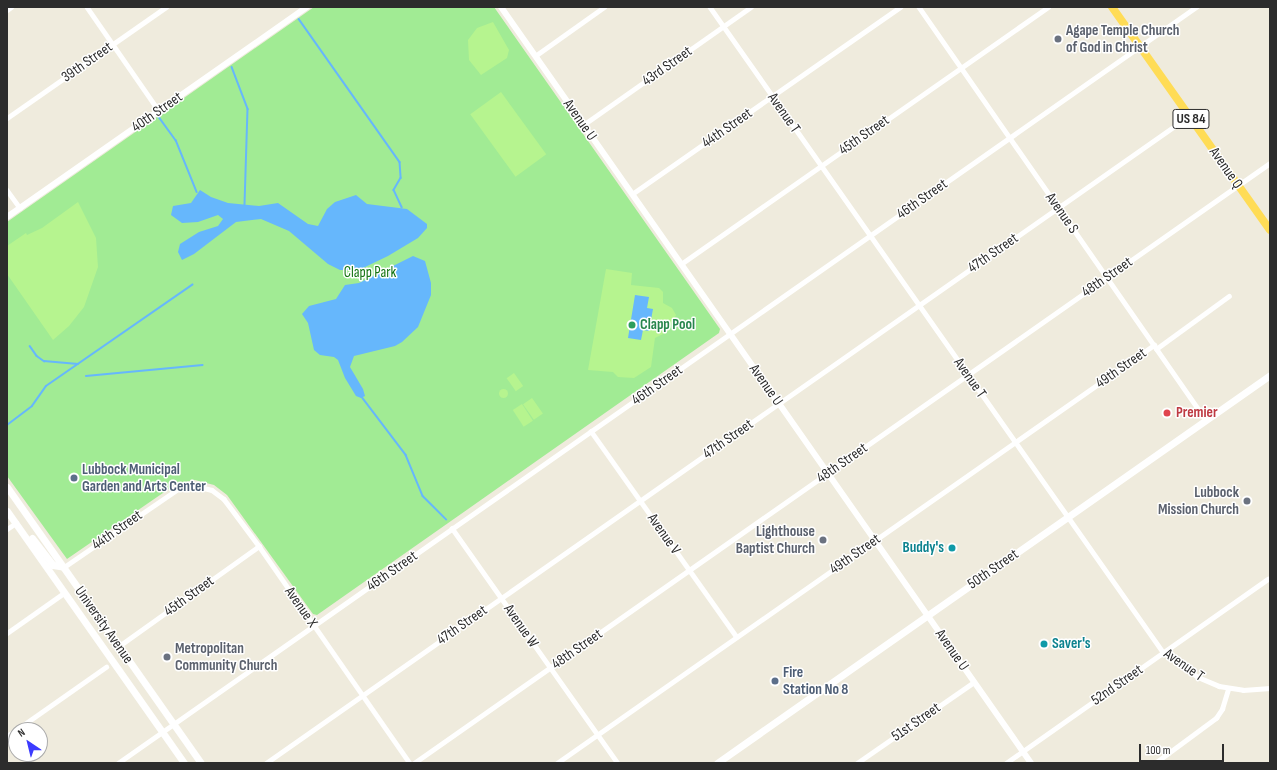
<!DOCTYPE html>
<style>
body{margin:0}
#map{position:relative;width:1277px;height:770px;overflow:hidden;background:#efebdd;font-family:"Sofia Sans Condensed",sans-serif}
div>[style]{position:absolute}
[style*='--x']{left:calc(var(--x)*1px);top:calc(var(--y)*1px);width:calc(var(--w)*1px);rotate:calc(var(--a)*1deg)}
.green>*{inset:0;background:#a1eb94}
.pitch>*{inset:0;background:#b6f48f;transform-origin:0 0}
.round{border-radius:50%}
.water>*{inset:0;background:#66b7fc}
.stream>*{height:1.5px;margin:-0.75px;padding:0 0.75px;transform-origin:0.75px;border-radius:0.75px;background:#66b7fc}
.minor>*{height:4.5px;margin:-2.25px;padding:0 2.25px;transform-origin:2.25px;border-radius:2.25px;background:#fff}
.tertiary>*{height:6px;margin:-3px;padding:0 3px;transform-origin:3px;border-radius:3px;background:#fff}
.secondary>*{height:7px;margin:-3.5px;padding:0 3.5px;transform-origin:3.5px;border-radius:3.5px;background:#fff}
.trunk>*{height:8px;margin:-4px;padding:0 4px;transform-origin:4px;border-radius:4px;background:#ffdc56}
.dots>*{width:11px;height:11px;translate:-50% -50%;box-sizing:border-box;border:2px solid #fff;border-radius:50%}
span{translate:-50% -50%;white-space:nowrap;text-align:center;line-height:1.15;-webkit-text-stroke:3px #fff;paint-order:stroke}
.shield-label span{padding:1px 3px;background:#fff;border:1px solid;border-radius:3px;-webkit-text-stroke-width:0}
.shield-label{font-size:14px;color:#2c2c2c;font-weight:700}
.worship-label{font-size:15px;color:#5b616d;font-weight:700}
.left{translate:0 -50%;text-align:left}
.right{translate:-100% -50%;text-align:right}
.street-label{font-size:15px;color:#2c2c2c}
.park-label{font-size:15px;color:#147312}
.leisure-label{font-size:15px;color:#27864d;font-weight:700}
.health-label{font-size:15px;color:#be3a42;font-weight:700}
.service-label{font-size:15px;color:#4e5e75;font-weight:700}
.culture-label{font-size:15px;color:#0d838f;font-weight:700}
.frame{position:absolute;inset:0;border:8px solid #2c2c2c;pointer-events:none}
.north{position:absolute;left:8px;top:722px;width:40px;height:40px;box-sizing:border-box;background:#fff;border:1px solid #ababab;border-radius:50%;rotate:325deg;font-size:11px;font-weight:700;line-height:16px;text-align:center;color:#2c2c2c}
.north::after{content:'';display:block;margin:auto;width:14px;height:18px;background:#3c3bff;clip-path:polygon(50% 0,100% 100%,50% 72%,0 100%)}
.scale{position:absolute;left:1139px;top:744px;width:85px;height:18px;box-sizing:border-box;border:2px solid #2c2c2c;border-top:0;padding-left:5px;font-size:12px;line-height:14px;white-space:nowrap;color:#2c2c2c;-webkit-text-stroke:3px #fff;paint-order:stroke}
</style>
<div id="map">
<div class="green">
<div style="clip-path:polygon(314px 7px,494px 7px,720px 329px,719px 333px,317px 615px,313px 614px,227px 495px,214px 485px,195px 480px,176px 484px,67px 559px,7px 476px,7px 222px)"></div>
</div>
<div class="pitch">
<div style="clip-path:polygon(493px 22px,509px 50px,507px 58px,481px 75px,469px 60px,468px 40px,477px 28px)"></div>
<div style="left:501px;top:92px;width:77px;height:38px;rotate:54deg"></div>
<div style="clip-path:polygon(78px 202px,96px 238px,98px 267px,84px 307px,69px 326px,53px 340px,7px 274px,7px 246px,26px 233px,27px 235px,42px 228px)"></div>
<div style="clip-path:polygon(606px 269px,632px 273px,631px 285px,659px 288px,663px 292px,663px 303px,672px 308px,676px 315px,667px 332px,655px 338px,651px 367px,634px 378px,618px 377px,613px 372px,588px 370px)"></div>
<div style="left:514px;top:373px;width:16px;height:9px;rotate:55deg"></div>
<div class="round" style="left:498.5px;top:388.5px;width:9px;height:9px"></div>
<div style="left:532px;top:398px;width:19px;height:11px;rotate:55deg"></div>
<div style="left:522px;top:404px;width:20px;height:11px;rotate:57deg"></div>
</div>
<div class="water">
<div style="clip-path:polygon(200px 190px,211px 197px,228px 203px,259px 206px,278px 203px,308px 224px,318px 226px,327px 209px,335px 202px,356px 195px,367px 204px,407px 209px,427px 224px,427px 228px,418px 238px,388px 256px,363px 268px,349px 270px,340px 270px,328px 264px,289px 231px,261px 219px,236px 222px,194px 254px,182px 260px,178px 252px,180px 244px,199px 232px,218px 226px,223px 219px,218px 215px,198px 222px,182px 223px,171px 215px,173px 206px,191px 203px)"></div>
<div style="clip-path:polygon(413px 256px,425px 261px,431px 283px,431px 295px,418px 327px,402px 342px,395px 346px,354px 356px,350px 367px,363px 389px,365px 396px,361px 398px,356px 396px,345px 378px,338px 360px,334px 357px,320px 355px,314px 350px,308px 323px,302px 314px,309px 306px,336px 299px,345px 285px,359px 283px)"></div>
<div style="clip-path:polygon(635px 295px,649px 297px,647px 308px,653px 309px,649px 331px,643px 330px,641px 340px,628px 338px)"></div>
</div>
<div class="stream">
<div style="--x:299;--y:19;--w:175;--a:54.8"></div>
<div style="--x:400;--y:162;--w:16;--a:86"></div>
<div style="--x:401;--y:178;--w:14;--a:120"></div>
<div style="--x:394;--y:190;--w:19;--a:65"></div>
<div style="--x:232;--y:67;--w:45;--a:69.1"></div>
<div style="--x:248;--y:109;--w:96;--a:91.8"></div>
<div style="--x:159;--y:117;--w:29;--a:54"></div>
<div style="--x:176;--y:140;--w:56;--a:68"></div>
<div style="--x:30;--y:346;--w:12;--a:55"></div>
<div style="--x:37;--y:356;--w:9;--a:36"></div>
<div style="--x:44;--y:361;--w:34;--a:5"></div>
<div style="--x:86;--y:376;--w:117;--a:-5.4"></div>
<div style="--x:362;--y:397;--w:73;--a:52.8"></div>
<div style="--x:406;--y:455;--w:44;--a:67.5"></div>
<div style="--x:423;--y:496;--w:33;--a:45"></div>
<div style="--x:7;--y:425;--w:31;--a:-37"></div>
<div style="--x:32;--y:406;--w:24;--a:-55"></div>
<div style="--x:46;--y:386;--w:178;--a:-34.7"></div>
</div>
<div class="minor">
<div style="--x:87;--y:7;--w:126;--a:55.3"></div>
<div style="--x:710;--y:7;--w:788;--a:54.92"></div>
<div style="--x:1163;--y:652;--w:43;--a:35.5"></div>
<div style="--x:1198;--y:677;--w:23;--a:23"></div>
<div style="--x:1219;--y:686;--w:24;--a:9"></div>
<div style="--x:1243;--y:690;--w:27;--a:-4"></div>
<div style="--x:919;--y:7;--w:503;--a:55.2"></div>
<div style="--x:7;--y:10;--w:5;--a:-37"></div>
<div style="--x:535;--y:56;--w:85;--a:-35.4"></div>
<div style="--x:7;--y:118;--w:194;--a:-34.9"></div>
<div style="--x:583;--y:125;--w:205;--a:-35.1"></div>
<div style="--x:7;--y:190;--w:22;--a:54"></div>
<div style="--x:632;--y:194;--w:327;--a:-34.9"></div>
<div style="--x:681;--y:264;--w:448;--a:-35"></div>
<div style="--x:1156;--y:349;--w:90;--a:-36"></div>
<div style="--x:591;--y:431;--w:252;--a:54.7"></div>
<div style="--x:452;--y:528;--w:288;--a:54.8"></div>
<div style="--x:7;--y:529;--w:11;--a:-34"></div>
<div style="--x:64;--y:567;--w:138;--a:-34.4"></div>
<div style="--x:178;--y:489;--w:18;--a:-9"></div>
<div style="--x:196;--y:486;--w:16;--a:14"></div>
<div style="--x:212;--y:490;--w:15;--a:37"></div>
<div style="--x:224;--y:499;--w:59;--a:53.3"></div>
<div style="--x:259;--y:546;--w:264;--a:55.2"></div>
<div style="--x:7;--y:633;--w:70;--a:-35.1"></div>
<div style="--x:119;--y:646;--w:172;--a:-35.5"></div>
<div style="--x:16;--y:730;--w:110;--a:-35"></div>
<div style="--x:7;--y:736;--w:11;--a:-34"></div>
<div style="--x:118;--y:763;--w:1317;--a:-35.04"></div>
<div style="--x:266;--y:763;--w:1127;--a:-35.03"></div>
<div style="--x:414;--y:763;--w:1045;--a:-35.03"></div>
<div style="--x:557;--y:763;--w:729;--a:-35"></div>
<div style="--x:857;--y:763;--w:142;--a:-34.7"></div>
<div style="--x:1006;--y:763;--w:320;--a:-35.1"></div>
<div style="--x:1155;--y:763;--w:76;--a:-36.4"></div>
<div style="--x:1216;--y:718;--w:11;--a:-56"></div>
<div style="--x:1222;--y:709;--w:21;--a:-73"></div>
</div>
<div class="tertiary">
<div style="--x:501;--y:7;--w:923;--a:54.97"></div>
<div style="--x:7;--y:217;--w:366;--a:-35"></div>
</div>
<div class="secondary">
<div style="--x:7;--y:487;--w:337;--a:54.9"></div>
<div style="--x:7;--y:511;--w:308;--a:54.9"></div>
<div style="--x:32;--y:538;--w:34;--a:52"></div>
<div style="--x:53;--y:565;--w:11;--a:10"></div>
<div style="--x:717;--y:763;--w:676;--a:-35.05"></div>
</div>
<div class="trunk">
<div style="--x:1112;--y:7;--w:273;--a:54.7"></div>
</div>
<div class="dots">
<div style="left:1058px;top:39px;background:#6b7280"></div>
<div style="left:632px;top:325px;background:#2e9e5b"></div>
<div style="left:1167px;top:413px;background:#e0444e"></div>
<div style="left:74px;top:478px;background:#5c6f8a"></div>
<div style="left:1247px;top:501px;background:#6b7280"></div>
<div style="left:823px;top:540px;background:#6b7280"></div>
<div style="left:952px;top:548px;background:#0f9aa8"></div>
<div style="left:1044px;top:644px;background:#0f9aa8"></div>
<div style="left:167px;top:657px;background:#6b7280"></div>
<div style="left:775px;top:681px;background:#5c6f8a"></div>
</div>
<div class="shield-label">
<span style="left:1191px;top:119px">US 84</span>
</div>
<div class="worship-label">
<span class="left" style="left:1066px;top:39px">Agape Temple Church<br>of God in Christ</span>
<span class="right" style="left:1239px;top:501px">Lubbock<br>Mission Church</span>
<span class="right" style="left:815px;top:540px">Lighthouse<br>Baptist Church</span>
<span class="left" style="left:175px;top:657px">Metropolitan<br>Community Church</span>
</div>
<div class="street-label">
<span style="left:87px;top:62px;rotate:-35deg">39th Street</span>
<span style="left:667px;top:66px;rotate:-35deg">43rd Street</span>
<span style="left:157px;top:112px;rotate:-35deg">40th Street</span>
<span style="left:784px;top:113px;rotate:55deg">Avenue T</span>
<span style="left:580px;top:120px;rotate:55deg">Avenue U</span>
<span style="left:727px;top:128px;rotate:-35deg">44th Street</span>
<span style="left:864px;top:135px;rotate:-35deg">45th Street</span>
<span style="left:1226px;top:168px;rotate:55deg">Avenue Q</span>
<span style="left:922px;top:199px;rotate:-35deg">46th Street</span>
<span style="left:1062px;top:213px;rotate:55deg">Avenue S</span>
<span style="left:993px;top:253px;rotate:-35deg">47th Street</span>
<span style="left:1107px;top:277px;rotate:-35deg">48th Street</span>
<span style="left:1121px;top:368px;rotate:-35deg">49th Street</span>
<span style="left:970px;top:378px;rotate:55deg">Avenue T</span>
<span style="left:657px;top:385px;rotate:-35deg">46th Street</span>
<span style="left:766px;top:385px;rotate:55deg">Avenue U</span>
<span style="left:728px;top:439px;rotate:-35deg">47th Street</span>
<span style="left:842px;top:463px;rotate:-35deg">48th Street</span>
<span style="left:117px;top:530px;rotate:-35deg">44th Street</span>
<span style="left:664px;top:534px;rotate:55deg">Avenue V</span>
<span style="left:855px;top:554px;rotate:-35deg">49th Street</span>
<span style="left:993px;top:569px;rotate:-35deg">50th Street</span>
<span style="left:392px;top:571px;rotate:-35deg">46th Street</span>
<span style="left:189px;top:596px;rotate:-36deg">45th Street</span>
<span style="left:301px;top:607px;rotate:55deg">Avenue X</span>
<span style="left:104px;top:625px;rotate:55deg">University Avenue</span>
<span style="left:462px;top:625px;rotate:-35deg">47th Street</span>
<span style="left:521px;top:626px;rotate:55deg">Avenue W</span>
<span style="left:577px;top:649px;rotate:-35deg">48th Street</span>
<span style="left:952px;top:650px;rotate:55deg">Avenue U</span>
<span style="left:1184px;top:665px;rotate:35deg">Avenue T</span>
<span style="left:1117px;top:685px;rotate:-35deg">52nd Street</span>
<span style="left:916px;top:722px;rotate:-35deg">51st Street</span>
</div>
<div class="park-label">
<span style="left:370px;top:273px">Clapp Park</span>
</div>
<div class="leisure-label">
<span class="left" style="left:640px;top:325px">Clapp Pool</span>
</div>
<div class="health-label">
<span class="left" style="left:1176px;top:413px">Premier</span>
</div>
<div class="service-label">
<span class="left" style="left:82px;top:478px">Lubbock Municipal<br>Garden and Arts Center</span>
<span class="left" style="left:783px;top:681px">Fire<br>Station No 8</span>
</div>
<div class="culture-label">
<span class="right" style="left:944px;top:548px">Buddy's</span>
<span class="left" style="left:1052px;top:644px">Saver's</span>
</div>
<div class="frame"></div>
<div class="north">N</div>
<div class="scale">100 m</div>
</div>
